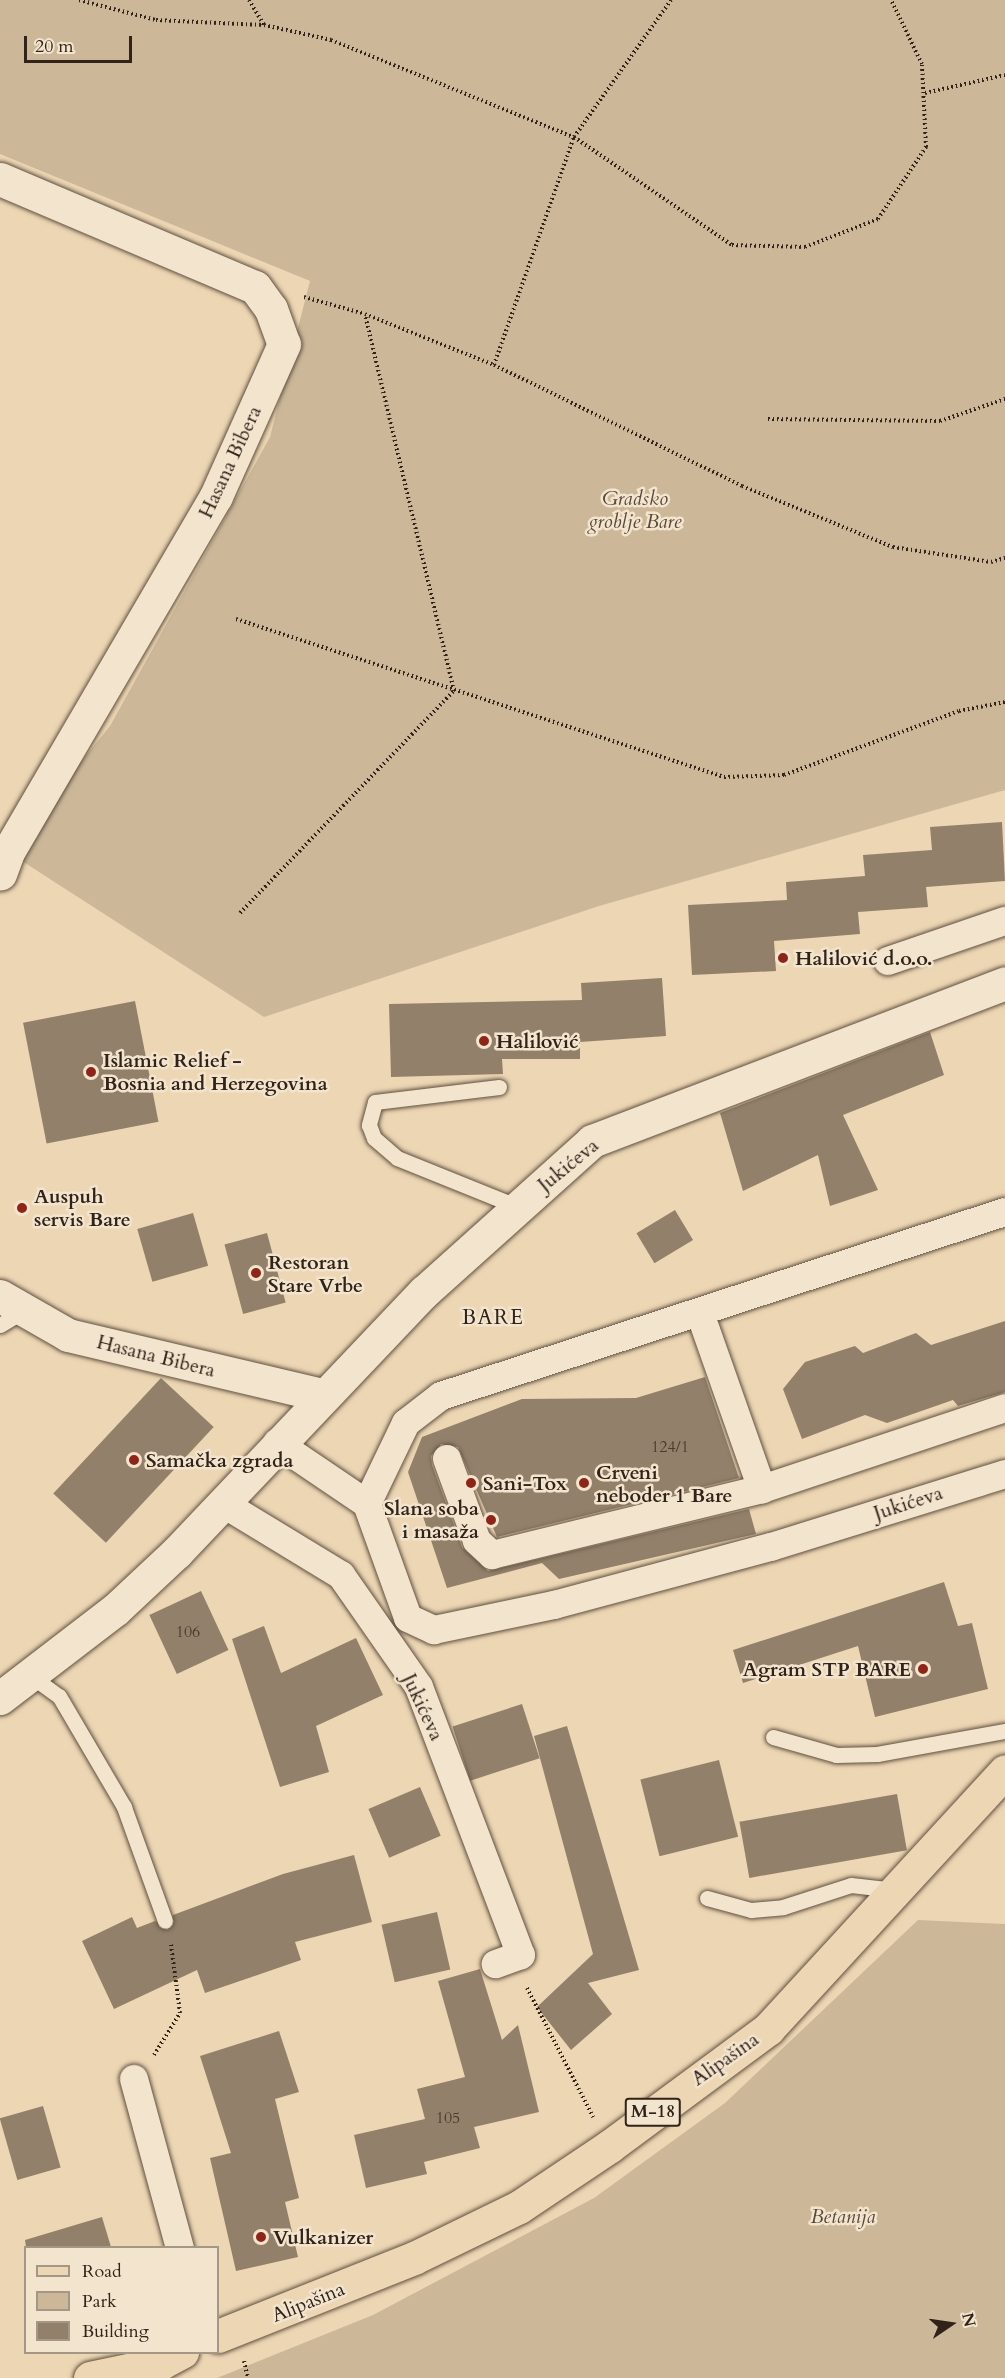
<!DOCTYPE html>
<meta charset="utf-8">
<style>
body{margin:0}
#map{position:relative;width:1005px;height:2378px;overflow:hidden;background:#ecd6b3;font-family:Cardo,serif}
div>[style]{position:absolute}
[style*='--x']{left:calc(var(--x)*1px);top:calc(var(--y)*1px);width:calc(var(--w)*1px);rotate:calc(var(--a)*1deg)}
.green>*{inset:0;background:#ccb899}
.building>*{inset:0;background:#92806a;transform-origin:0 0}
.path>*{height:4px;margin-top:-2px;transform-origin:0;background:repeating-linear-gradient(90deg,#31231a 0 1.5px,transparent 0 4.5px)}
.roads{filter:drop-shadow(0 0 2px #605040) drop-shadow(0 0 2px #605040)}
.service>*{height:15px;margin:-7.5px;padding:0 7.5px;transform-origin:7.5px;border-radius:7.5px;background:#f3e4ce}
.minor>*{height:28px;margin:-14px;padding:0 14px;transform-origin:14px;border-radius:14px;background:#f3e4ce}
.tertiary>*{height:33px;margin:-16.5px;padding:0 16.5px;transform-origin:16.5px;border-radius:16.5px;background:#f3e4ce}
.primary>*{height:33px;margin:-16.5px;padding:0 16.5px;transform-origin:16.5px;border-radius:16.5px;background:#ecd6b3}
.dots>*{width:16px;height:16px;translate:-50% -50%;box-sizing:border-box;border:3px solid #f3e4ce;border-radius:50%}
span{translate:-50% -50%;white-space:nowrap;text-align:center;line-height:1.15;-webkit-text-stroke:5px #f3e4ce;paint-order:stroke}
.number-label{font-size:16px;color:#493a2e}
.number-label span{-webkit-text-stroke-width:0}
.shield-label span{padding:2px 4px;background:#f3e4ce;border:2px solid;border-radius:4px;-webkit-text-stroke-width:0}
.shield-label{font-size:18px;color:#31231a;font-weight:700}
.street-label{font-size:20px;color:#31231a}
.park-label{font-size:20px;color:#58483a;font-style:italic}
.poi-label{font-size:20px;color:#31231a;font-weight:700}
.left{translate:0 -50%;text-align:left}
.right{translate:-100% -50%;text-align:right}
.neighbourhood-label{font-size:21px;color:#31231a;letter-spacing:1.5px}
.legend{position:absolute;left:24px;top:2246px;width:195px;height:108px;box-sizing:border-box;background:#f3e4ce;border:2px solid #a59786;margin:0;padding:8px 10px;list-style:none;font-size:18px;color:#31231a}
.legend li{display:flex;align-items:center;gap:12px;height:30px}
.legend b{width:30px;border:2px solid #a59786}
.north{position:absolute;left:921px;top:2294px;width:60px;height:60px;-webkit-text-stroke:4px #f3e4ce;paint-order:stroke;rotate:77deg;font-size:16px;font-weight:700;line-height:24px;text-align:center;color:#31231a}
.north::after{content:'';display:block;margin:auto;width:21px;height:27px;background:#31231a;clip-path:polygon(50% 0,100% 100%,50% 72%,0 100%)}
.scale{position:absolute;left:24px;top:36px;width:108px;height:27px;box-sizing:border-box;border:3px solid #31231a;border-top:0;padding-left:8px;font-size:18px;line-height:21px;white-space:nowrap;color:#31231a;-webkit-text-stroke:4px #f3e4ce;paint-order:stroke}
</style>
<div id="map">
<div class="green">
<div style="clip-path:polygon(0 0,1005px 0,1005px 790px,599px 906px,264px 1017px,8px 852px,110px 726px,270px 437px,310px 281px,0 154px)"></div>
<div style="clip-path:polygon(918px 1920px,1005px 1924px,1005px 2378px,217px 2378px,373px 2315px,594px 2198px,725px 2103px)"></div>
</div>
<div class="building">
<div style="clip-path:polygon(1002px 822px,1005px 881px,926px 887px,928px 907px,858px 912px,860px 934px,774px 941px,776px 971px,692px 975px,688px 905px,787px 900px,786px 882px,865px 876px,863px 855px,932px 850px,930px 827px)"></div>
<div style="clip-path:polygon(662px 978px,666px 1036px,580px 1042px,580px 1059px,502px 1059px,503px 1074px,391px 1077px,389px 1004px,582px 1000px,581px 983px)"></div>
<div style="left:135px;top:1001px;width:123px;height:114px;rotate:79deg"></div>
<div style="clip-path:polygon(930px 1032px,944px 1075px,843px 1115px,878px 1190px,830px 1206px,818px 1155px,743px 1191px,720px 1113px)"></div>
<div style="left:675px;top:1210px;width:35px;height:45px;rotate:59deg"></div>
<div style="left:193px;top:1213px;width:55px;height:58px;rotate:74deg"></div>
<div style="left:267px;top:1233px;width:72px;height:44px;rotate:75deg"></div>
<div style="clip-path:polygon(1005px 1321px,1005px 1392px,958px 1406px,953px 1400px,887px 1423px,865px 1415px,802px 1439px,783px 1389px,805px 1362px,855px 1346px,863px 1353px,916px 1333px,931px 1345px)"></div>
<div style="clip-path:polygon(705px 1377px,739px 1478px,497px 1537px,458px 1447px,441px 1444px,431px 1456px,432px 1465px,462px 1547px,488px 1571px,749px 1509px,756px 1534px,559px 1579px,542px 1563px,447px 1588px,408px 1472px,422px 1437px,522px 1399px,636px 1398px)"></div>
<div style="left:161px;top:1378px;width:72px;height:158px;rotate:43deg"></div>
<div style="clip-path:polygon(944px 1582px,958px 1626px,972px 1623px,988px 1689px,875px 1717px,858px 1646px,743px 1683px,733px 1650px)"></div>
<div style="left:201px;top:1591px;width:65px;height:57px;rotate:65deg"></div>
<div style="clip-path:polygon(264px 1626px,281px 1673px,356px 1638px,383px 1695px,316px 1726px,329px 1772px,280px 1787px,232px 1639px)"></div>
<div style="left:522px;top:1704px;width:57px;height:73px;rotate:72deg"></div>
<div style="clip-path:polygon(567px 1726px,639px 1970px,588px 1983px,612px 2014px,571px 2050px,537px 2007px,593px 1954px,534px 1736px)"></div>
<div style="left:719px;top:1760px;width:79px;height:81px;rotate:76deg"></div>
<div style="left:420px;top:1787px;width:53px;height:56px;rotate:67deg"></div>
<div style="left:897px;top:1794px;width:57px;height:160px;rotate:80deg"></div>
<div style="clip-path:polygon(354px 1855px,372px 1922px,295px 1942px,301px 1960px,205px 1993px,197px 1970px,114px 2009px,82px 1941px,132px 1917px,137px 1928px,155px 1921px,168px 1930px,173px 1915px,283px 1874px)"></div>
<div style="left:437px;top:1912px;width:59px;height:57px;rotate:77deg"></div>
<div style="clip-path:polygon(480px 1969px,502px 2040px,518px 2025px,539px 2112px,474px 2127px,480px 2148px,424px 2162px,427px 2174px,366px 2188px,354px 2135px,425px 2119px,417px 2089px,465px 2077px,438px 1981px)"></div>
<div style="clip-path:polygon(279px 2031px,299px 2092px,275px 2099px,299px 2198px,285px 2202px,298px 2257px,236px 2271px,210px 2158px,231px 2153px,200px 2056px)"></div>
<div style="left:43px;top:2106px;width:64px;height:45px;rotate:74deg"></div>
<div style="clip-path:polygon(102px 2217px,111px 2247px,26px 2247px,25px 2240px)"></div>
</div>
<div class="path">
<div style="--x:79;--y:0;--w:80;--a:14.6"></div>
<div style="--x:156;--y:20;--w:108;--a:2.7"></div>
<div style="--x:249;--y:0;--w:29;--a:59"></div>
<div style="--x:264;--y:25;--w:69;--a:12.6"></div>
<div style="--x:331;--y:40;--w:262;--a:21.8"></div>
<div style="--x:574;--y:137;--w:191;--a:34.4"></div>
<div style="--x:732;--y:245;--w:73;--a:1.6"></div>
<div style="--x:805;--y:247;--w:78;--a:-21"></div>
<div style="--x:878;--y:219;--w:87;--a:-56.3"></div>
<div style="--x:926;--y:147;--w:83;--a:-92.8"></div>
<div style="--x:922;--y:64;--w:71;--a:-115.8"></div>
<div style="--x:925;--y:93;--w:82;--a:-12.7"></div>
<div style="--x:304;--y:297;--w:63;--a:15.6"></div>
<div style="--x:365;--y:314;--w:139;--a:21.6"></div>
<div style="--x:494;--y:365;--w:276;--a:26"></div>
<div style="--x:742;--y:486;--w:163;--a:22"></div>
<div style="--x:893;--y:547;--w:99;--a:8.7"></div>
<div style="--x:991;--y:562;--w:15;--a:-16"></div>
<div style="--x:494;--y:365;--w:242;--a:-70.7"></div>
<div style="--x:574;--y:137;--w:168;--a:-54.7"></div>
<div style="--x:768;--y:419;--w:172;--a:0.7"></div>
<div style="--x:940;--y:421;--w:69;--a:-18.7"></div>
<div style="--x:236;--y:619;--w:513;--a:17.94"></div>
<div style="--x:724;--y:777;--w:60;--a:-1.9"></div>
<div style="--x:784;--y:775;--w:186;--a:-20.1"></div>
<div style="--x:959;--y:711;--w:47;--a:-11.1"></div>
<div style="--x:240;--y:913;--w:308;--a:-46.1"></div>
<div style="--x:454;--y:691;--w:386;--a:-103.3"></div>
<div style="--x:527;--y:1988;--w:145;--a:62.9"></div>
<div style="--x:154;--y:2055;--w:49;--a:-58.2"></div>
<div style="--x:180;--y:2013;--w:69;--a:-97.5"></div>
<div style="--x:244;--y:2361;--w:17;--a:77"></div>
</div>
<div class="roads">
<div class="service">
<div style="--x:499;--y:1087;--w:125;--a:173.1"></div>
<div style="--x:375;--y:1102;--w:24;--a:105"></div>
<div style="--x:369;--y:1125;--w:14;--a:69"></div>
<div style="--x:374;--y:1138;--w:30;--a:41"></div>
<div style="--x:397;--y:1158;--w:131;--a:22"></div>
<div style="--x:0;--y:1325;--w:26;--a:-31"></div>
<div style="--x:31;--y:1676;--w:34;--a:36"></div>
<div style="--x:59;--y:1696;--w:129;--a:59.6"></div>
<div style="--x:124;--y:1807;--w:121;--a:70.2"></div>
<div style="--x:773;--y:1737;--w:66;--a:15.9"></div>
<div style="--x:836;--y:1755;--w:41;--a:-1.4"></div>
<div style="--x:877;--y:1754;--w:130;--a:-10.2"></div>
<div style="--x:707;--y:1898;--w:46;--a:15.3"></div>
<div style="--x:751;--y:1910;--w:32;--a:-5"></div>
<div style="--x:783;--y:1907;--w:71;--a:-17.9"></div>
<div style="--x:851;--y:1885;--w:44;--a:6.5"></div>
</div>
<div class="minor">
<div style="--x:888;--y:961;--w:124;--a:-18.9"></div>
<div style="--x:700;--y:1313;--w:187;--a:70.6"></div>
<div style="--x:762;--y:1489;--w:256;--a:-18.4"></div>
<div style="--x:277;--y:1443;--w:109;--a:34.1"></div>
<div style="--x:367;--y:1504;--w:121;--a:70.2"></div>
<div style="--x:408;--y:1618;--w:29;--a:25"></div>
<div style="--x:434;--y:1630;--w:123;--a:-11.8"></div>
<div style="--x:554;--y:1605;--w:225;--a:-15"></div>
<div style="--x:771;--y:1547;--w:245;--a:-17.3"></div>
<div style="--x:447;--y:1459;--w:87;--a:69.9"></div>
<div style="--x:477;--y:1541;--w:21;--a:43"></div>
<div style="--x:492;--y:1555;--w:278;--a:-13.7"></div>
<div style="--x:224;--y:1504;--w:137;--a:31.3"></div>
<div style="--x:341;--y:1575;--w:136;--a:55.1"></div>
<div style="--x:419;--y:1687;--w:287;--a:69.2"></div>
<div style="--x:521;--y:1955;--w:27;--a:160"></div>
<div style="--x:367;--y:1504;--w:90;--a:-64.3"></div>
<div style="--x:406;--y:1423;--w:44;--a:-37.6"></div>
<div style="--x:441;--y:1396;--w:593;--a:-18.07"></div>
<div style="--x:134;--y:2079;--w:175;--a:74.8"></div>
</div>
<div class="tertiary">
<div style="--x:0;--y:179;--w:277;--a:23"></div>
<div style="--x:255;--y:287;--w:27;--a:54"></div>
<div style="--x:271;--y:309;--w:37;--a:70"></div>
<div style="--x:284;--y:344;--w:167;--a:114.1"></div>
<div style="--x:216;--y:496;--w:412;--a:120.3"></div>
<div style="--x:8;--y:852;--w:23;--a:110"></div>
<div style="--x:0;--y:1296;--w:78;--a:29.8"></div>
<div style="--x:68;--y:1335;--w:260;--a:13.3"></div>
<div style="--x:0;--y:1698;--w:146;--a:-37.5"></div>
<div style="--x:116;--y:1609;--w:83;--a:-43.1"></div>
<div style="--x:177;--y:1552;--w:359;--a:-46.5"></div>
<div style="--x:424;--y:1292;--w:226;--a:-41.9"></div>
<div style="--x:592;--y:1141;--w:442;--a:-20.9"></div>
</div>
<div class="primary">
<div style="--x:218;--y:2336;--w:211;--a:-21.7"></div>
<div style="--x:414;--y:2258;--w:117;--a:-25.9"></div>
<div style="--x:519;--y:2207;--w:110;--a:-33.8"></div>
<div style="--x:610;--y:2146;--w:197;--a:-36.5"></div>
<div style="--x:768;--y:2029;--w:350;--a:-47.4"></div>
<div style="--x:90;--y:2378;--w:73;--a:-11.9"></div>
<div style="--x:161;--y:2363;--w:24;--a:-28"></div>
</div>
</div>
<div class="dots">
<div style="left:783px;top:958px;background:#8f2418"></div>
<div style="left:484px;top:1041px;background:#8f2418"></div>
<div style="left:91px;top:1072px;background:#8f2418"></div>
<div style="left:22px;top:1208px;background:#8f2418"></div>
<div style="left:256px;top:1273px;background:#8f2418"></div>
<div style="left:134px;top:1460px;background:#8f2418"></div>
<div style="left:471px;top:1483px;background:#8f2418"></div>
<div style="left:584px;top:1483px;background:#8f2418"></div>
<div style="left:491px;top:1520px;background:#8f2418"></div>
<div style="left:923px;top:1669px;background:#8f2418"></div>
<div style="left:261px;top:2237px;background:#8f2418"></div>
</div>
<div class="number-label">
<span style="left:670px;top:1447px">124/1</span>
<span style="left:188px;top:1632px">106</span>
<span style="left:448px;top:2118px">105</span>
</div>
<div class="shield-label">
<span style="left:653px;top:2112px">M-18</span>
</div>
<div class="street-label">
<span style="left:230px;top:462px;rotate:-65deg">Hasana Bibera</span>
<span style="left:568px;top:1165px;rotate:-39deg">Jukićeva</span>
<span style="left:156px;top:1356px;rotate:14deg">Hasana Bibera</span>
<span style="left:908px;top:1503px;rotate:-18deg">Jukićeva</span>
<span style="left:423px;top:1707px;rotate:65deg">Jukićeva</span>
<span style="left:725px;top:2059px;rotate:-35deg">Alipašina</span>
<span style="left:308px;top:2302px;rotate:-22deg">Alipašina</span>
</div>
<div class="park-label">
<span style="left:635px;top:510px">Gradsko<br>groblje Bare</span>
<span style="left:843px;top:2216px">Betanija</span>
</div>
<div class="poi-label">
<span class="left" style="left:795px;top:958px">Halilović d.o.o.</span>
<span class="left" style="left:496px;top:1041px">Halilović</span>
<span class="left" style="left:103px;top:1072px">Islamic Relief -<br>Bosnia and Herzegovina</span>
<span class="left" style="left:34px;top:1208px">Auspuh<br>servis Bare</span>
<span class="left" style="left:268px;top:1274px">Restoran<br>Stare Vrbe</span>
<span class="left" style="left:146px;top:1460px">Samačka zgrada</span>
<span class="left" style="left:596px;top:1484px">Crveni<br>neboder 1 Bare</span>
<span class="left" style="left:483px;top:1483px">Sani-Tox</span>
<span class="right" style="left:479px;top:1520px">Slana soba<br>i masaža</span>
<span class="right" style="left:911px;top:1669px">Agram STP BARE</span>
<span class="left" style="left:273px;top:2237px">Vulkanizer</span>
</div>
<div class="neighbourhood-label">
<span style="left:493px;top:1318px">BARE</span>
</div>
<ul class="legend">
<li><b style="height:8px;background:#ecd6b3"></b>Road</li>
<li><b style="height:16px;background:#ccb899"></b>Park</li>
<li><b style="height:16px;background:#92806a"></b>Building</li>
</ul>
<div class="north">N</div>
<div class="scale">20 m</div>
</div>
